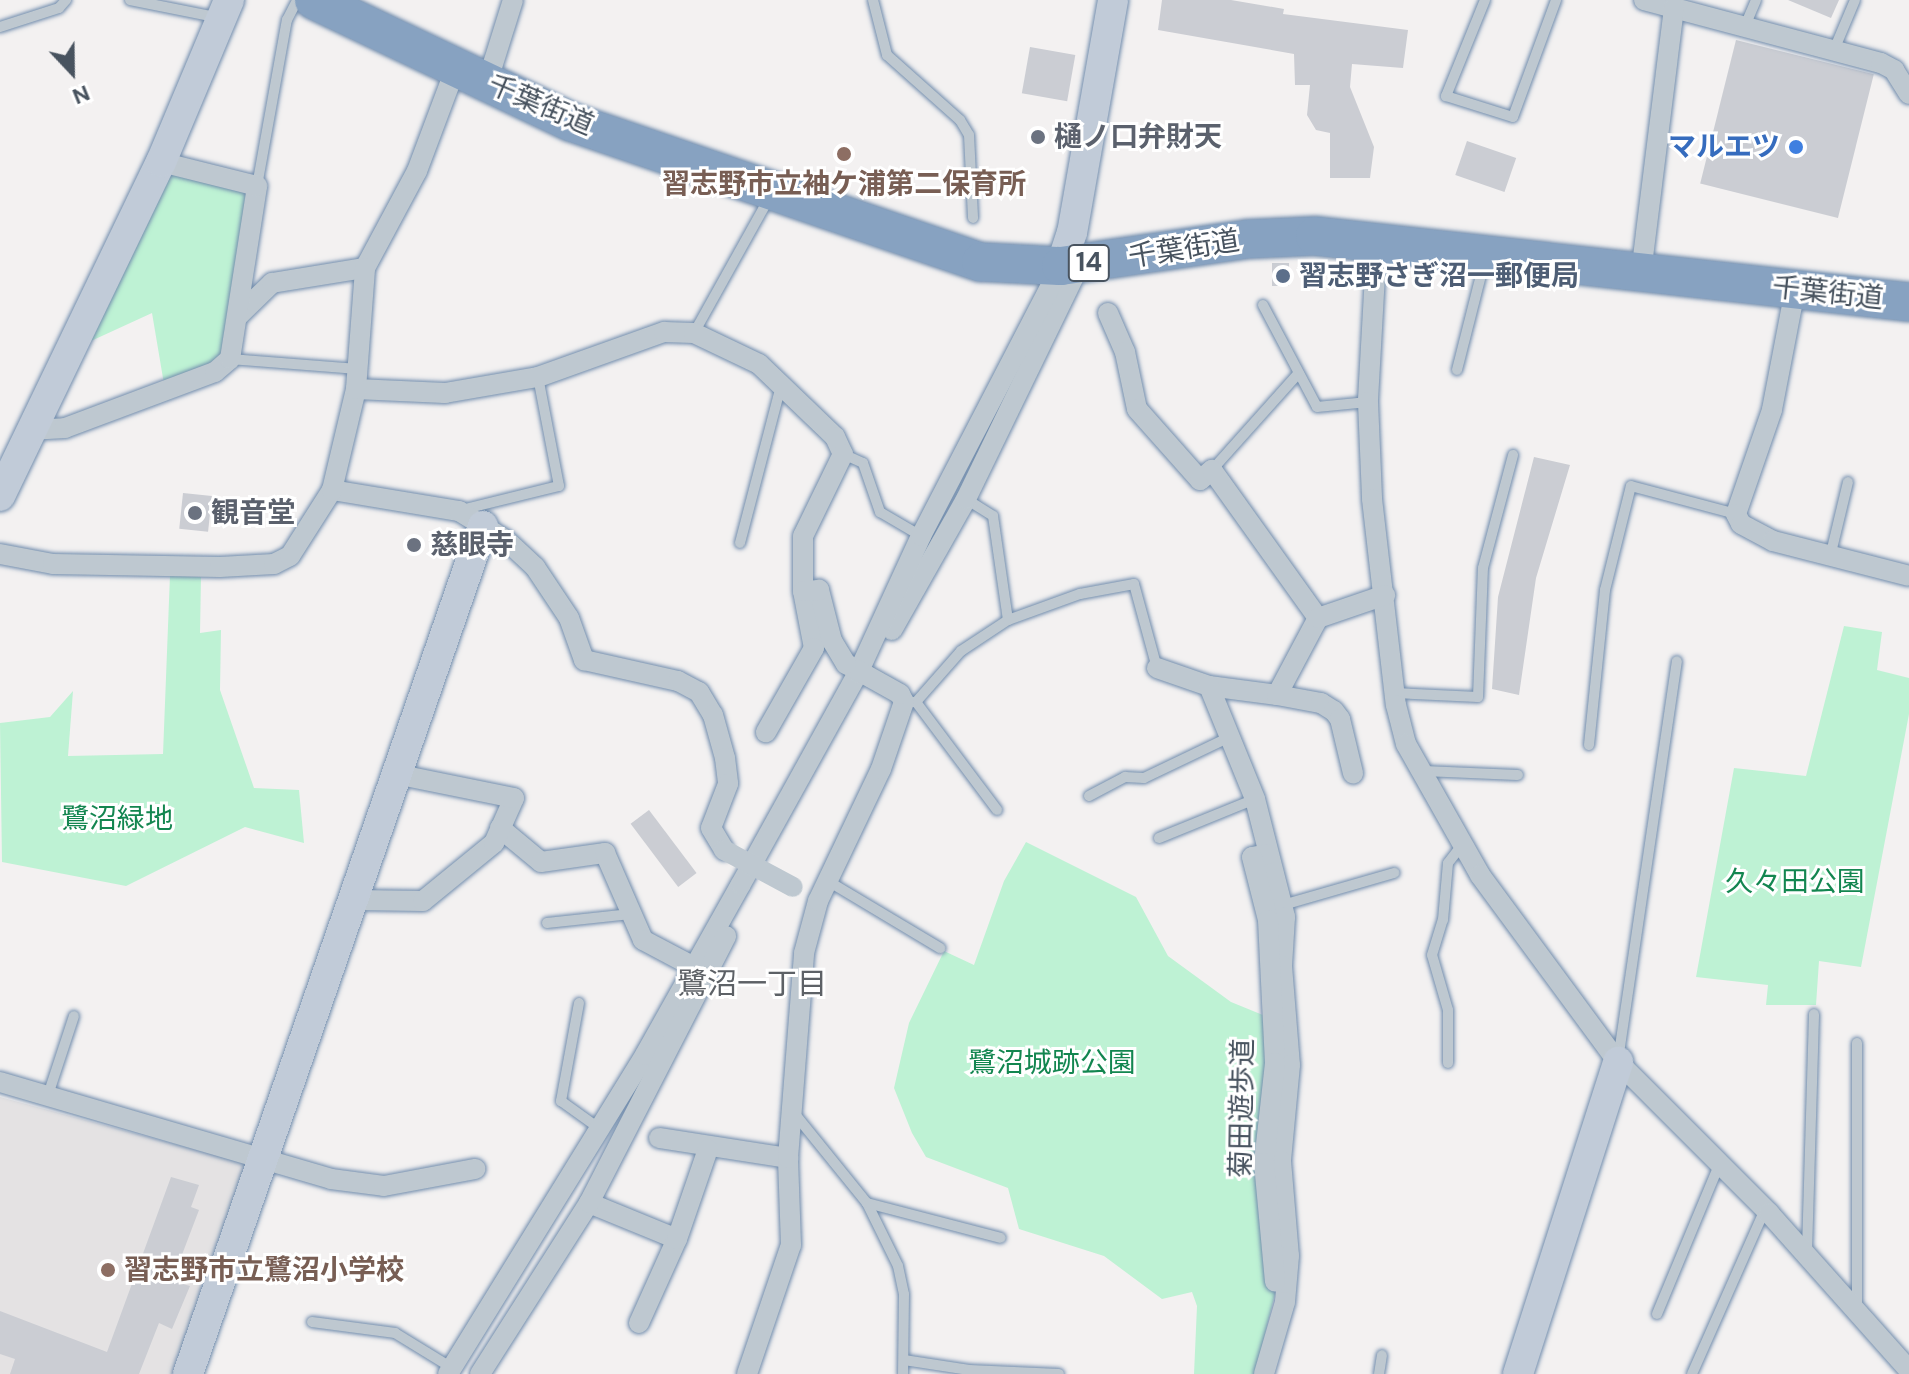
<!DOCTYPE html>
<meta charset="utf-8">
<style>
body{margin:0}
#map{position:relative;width:1909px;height:1374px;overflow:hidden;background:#f3f1f1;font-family:"DM Sans","Noto Sans JP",sans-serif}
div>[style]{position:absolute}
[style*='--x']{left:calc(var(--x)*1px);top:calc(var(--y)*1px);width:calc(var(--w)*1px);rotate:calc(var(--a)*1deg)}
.education>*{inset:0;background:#e4e2e3}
.green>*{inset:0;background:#bef2d4}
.building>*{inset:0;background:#cbcdd3;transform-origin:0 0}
.roads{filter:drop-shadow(0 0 2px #728dad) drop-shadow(0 0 2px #728dad)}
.lane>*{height:10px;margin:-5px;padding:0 5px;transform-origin:5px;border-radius:5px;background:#bec8d0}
.street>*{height:20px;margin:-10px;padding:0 10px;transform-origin:10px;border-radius:10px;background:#bec8d0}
.secondary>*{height:30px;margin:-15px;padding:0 15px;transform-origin:15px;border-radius:15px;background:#c1cbd8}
.highway>*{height:38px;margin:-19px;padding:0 19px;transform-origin:19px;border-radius:19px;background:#87a2c1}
.street-bridge>*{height:20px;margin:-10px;padding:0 10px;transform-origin:10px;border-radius:10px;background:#bec8d0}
.dots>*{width:22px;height:22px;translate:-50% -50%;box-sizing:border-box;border:4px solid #fff;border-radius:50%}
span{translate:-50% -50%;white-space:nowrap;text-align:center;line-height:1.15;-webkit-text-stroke:6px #fff;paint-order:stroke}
.shield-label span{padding:2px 6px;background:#fff;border:2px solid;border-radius:6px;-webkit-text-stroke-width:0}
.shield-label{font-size:26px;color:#48535f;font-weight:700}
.street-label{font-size:28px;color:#48535f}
.worship-label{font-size:28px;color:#5b616d;font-weight:700}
.left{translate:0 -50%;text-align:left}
.shop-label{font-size:28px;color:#366cbe;font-weight:700}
.right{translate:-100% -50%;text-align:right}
.education-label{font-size:28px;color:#785e54;font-weight:700}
.service-label{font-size:28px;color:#4e5e75;font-weight:700}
.park-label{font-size:28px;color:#138650}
.neighbourhood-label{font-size:30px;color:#5d6166}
.north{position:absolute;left:32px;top:32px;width:80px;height:80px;-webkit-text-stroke:6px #fff;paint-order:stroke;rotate:158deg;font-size:22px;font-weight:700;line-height:32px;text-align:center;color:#48535f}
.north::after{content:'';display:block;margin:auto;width:28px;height:36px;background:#48535f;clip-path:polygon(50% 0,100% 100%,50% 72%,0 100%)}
</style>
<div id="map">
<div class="education">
<div style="clip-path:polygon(0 1097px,256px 1166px,174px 1374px,0 1374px)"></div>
</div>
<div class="green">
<div style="clip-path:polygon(161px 162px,257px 186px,230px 359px,165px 390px,152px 313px,67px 352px)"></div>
<div style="clip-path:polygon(170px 575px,201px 577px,200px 633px,221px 630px,220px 690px,254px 788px,299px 790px,304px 843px,245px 827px,126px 886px,2px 862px,0 723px,50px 717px,73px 691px,68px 756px,163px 754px)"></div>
<div style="clip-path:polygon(1844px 626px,1882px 632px,1877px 670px,1909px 678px,1909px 714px,1861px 967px,1819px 961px,1816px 1005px,1766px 1005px,1768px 985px,1696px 977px,1734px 768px,1806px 776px)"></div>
<div style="clip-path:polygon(1026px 842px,1136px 897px,1168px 956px,1231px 1002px,1280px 1022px,1285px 1254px,1255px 1374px,1194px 1374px,1197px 1306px,1192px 1292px,1162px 1299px,1104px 1256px,1019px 1229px,1008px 1188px,926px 1157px,912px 1133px,894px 1088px,909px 1023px,944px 951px,974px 965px,1004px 881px)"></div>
</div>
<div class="building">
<div style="clip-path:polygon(1162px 0,1231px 0,1284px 9px,1283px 14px,1408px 30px,1403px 68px,1352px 64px,1350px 87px,1374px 147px,1370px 178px,1330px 178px,1330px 133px,1316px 130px,1307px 115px,1310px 85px,1295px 85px,1294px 54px,1158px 30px)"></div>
<div style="clip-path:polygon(1788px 0,1839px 0,1831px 18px)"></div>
<div style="left:1736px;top:40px;width:142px;height:148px;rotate:14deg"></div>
<div style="left:1030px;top:47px;width:46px;height:47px;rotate:10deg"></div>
<div style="left:1467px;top:141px;width:52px;height:36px;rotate:19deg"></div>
<div style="left:1272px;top:263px;width:17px;height:23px"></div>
<div style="clip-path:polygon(1534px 457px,1570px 465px,1536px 578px,1519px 695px,1492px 689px,1498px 597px)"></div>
<div style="left:183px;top:493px;width:29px;height:36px;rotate:6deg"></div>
<div style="left:649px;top:810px;width:79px;height:23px;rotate:53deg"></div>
<div style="clip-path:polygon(171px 1177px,199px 1185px,191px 1207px,199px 1210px,172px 1281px,190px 1286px,172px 1329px,159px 1323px,139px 1374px,10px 1374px,15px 1359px,0 1354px,0 1311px,107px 1352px)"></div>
</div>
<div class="roads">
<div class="lane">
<div style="--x:130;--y:0;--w:92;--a:11.3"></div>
<div style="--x:873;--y:0;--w:57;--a:75.7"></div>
<div style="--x:887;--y:55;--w:98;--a:41.7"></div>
<div style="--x:960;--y:120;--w:17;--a:59"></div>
<div style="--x:969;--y:135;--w:83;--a:87.2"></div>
<div style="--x:1485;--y:0;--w:104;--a:112.1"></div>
<div style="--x:1446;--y:96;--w:70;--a:17.4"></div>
<div style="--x:1513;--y:117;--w:125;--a:-69.8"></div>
<div style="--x:1745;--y:26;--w:28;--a:-67"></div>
<div style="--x:0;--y:27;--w:62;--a:-17.9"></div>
<div style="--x:59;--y:8;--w:11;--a:-49"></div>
<div style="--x:1834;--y:50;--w:54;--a:-67.2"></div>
<div style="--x:257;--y:186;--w:169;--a:-79.8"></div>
<div style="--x:287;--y:20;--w:22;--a:-63"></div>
<div style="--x:1263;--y:305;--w:115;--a:62.1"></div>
<div style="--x:1317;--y:407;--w:51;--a:-5.6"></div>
<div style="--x:694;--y:333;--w:154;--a:-60.9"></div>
<div style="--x:230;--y:359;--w:128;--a:4.5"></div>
<div style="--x:1457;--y:370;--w:110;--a:-75.8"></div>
<div style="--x:843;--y:454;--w:22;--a:24"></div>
<div style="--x:863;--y:463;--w:52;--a:70.9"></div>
<div style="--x:880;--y:512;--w:48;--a:30.3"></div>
<div style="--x:1212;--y:470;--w:127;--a:-48.2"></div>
<div style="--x:966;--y:499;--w:32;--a:32"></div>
<div style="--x:993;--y:516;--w:105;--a:81.8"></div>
<div style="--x:461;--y:510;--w:101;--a:-13.8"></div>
<div style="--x:559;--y:486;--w:111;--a:-100.9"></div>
<div style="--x:740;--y:543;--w:162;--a:-75.4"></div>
<div style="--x:1830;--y:557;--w:77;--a:-76.5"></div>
<div style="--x:1395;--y:693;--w:83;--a:2.8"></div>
<div style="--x:1478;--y:697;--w:129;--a:-87.8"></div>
<div style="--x:1483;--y:568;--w:117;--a:-75.1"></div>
<div style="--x:904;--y:702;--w:12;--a:0"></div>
<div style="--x:916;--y:702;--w:68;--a:-48.6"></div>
<div style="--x:961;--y:651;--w:56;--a:-33.4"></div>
<div style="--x:1008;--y:620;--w:77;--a:-19.9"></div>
<div style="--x:1080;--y:594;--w:55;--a:-10.5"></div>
<div style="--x:1134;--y:584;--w:87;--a:74.7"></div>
<div style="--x:916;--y:702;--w:135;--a:53.1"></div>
<div style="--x:1589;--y:745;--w:156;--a:-84.1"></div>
<div style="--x:1605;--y:590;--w:107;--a:-76"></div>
<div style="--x:1631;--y:486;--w:109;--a:14.9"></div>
<div style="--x:1423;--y:771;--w:95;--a:2.4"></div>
<div style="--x:1089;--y:796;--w:41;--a:-27.8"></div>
<div style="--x:1125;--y:777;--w:19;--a:3"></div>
<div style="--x:1144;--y:778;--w:95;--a:-25.5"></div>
<div style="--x:1159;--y:838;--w:104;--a:-22.1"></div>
<div style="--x:828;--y:881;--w:131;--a:30.9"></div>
<div style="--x:1283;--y:905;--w:116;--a:-16.1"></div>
<div style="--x:547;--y:923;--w:84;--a:-6.1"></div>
<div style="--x:579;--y:1003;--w:100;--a:100.4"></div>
<div style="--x:561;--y:1101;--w:48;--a:35.7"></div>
<div style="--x:1618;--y:1060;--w:403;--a:-81.6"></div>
<div style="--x:1448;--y:1063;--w:53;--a:-90"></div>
<div style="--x:1448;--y:1010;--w:57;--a:-106.2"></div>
<div style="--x:1432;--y:955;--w:37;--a:-73"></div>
<div style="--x:1443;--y:920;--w:57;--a:-85"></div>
<div style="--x:1448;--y:863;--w:23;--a:-52"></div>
<div style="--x:48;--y:1095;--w:83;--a:-71.8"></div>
<div style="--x:794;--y:1113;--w:116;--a:51"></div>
<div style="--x:867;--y:1203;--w:70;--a:63.8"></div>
<div style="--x:898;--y:1266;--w:29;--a:78"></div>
<div style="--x:904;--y:1294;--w:80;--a:90.7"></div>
<div style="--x:867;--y:1203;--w:138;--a:14.6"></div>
<div style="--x:1807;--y:1251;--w:237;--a:-88.3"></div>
<div style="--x:1857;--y:1309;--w:266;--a:-90"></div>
<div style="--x:1657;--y:1314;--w:164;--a:-67.4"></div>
<div style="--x:312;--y:1322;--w:84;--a:7.5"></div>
<div style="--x:395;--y:1333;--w:67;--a:31.6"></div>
<div style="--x:904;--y:1360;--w:66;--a:8.7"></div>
<div style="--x:969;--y:1370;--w:90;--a:2.5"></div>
<div style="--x:1379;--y:1374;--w:19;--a:-81"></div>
<div style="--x:1692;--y:1374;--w:180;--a:-66.1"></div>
</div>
<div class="street">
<div style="--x:1644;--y:0;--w:245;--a:14.9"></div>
<div style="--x:1881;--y:63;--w:15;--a:28"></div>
<div style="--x:1894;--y:70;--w:28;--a:58"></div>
<div style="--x:487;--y:83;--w:87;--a:-72.6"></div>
<div style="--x:1377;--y:239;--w:163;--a:93.2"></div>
<div style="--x:1368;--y:402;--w:97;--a:87.6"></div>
<div style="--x:1372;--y:499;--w:207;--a:83.4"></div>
<div style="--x:1396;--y:705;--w:40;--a:75.6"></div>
<div style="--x:1406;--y:744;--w:150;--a:60.5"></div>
<div style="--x:1480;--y:875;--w:232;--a:53.6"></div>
<div style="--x:1618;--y:1062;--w:214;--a:45"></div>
<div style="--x:1769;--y:1213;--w:210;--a:48.3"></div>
<div style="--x:1641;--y:273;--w:268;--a:-82.9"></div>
<div style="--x:1795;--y:290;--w:122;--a:100.9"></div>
<div style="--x:1772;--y:410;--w:110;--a:109.1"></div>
<div style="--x:1736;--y:514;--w:11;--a:63"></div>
<div style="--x:1741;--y:524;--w:36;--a:28"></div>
<div style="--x:1773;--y:541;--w:140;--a:14.4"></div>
<div style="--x:1108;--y:313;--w:43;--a:66.4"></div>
<div style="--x:1125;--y:352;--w:58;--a:78.1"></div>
<div style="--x:1137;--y:409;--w:95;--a:48.4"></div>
<div style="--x:1200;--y:480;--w:16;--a:-40"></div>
<div style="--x:1212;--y:470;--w:182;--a:54.4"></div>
<div style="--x:237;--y:317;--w:49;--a:-44.2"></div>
<div style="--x:272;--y:283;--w:94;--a:-9.2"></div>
<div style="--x:365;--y:268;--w:110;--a:-61.8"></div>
<div style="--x:417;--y:171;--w:111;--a:-69.4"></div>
<div style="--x:356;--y:389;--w:89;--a:2.6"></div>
<div style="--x:445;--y:393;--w:94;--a:-9.8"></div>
<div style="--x:538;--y:377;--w:134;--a:-19.7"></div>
<div style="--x:664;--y:332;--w:30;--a:2"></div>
<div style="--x:694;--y:333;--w:72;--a:25.5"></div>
<div style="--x:759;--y:364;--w:105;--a:43.8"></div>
<div style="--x:835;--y:437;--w:19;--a:65"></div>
<div style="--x:843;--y:454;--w:91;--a:116"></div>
<div style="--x:803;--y:536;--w:55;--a:90"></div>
<div style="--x:803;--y:591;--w:58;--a:79.1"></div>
<div style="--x:814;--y:648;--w:97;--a:119.7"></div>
<div style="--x:29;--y:430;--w:36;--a:-3"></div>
<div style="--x:65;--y:428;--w:160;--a:-20.5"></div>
<div style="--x:215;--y:372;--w:20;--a:-41"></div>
<div style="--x:230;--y:359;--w:175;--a:-81.1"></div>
<div style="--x:257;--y:186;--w:99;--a:-166"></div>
<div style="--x:332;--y:490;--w:129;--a:9.4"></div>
<div style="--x:459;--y:511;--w:55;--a:31.7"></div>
<div style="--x:506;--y:540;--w:40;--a:43"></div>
<div style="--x:535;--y:567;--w:61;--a:56.3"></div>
<div style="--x:569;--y:618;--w:45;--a:70.3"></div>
<div style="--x:584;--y:660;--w:96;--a:12.6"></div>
<div style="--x:678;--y:681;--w:24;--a:28"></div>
<div style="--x:699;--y:692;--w:27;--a:59"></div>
<div style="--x:713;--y:715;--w:45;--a:74.4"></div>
<div style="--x:725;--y:758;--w:26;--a:83"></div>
<div style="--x:728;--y:784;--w:47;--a:111.1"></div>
<div style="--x:711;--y:828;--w:26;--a:59"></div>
<div style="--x:0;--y:554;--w:54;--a:10.7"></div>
<div style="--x:53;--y:564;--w:167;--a:1"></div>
<div style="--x:220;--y:567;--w:54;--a:-3.2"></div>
<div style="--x:274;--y:564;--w:18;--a:-27"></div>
<div style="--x:290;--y:556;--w:78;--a:-57.5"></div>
<div style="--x:332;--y:490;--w:104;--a:-76.6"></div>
<div style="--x:356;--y:389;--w:121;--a:-85.7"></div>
<div style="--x:892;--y:630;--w:150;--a:-60.5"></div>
<div style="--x:966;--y:499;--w:261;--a:-64.1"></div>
<div style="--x:1157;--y:668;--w:55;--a:19.1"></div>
<div style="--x:1209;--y:686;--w:69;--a:7.5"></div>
<div style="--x:1277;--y:695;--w:87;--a:-62"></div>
<div style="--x:1318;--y:618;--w:71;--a:-18.9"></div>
<div style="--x:1209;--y:686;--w:122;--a:67.8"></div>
<div style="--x:1255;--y:799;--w:122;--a:75.7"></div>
<div style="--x:1285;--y:917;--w:49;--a:93.5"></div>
<div style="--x:1282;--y:966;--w:99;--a:85.4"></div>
<div style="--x:1290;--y:1065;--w:96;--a:95.4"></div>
<div style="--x:1281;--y:1161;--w:95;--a:85.2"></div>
<div style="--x:1289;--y:1256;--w:46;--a:95"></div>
<div style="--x:1285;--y:1302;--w:75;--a:106.3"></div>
<div style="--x:1277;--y:695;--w:45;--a:10.3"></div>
<div style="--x:1321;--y:703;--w:15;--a:32"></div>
<div style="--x:1334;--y:711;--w:10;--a:53"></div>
<div style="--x:1340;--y:719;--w:56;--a:76.5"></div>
<div style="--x:500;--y:828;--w:53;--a:39.7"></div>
<div style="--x:541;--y:862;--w:65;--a:-8"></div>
<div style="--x:605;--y:853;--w:95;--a:66.4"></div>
<div style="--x:643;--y:940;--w:58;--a:27.9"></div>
<div style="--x:1268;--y:854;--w:16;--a:169"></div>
<div style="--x:1252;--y:857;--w:65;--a:75.7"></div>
<div style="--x:1268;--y:920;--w:143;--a:87.2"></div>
<div style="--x:1275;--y:1063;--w:101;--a:96.3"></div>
<div style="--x:1264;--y:1163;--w:119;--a:84.7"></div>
<div style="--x:355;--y:900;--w:68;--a:0.8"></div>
<div style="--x:423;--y:901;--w:92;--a:-39.2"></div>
<div style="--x:494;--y:843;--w:49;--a:-66"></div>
<div style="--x:514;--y:798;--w:116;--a:-168.6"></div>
<div style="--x:0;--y:1082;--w:345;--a:16.3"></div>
<div style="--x:331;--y:1179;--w:53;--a:7.5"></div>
<div style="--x:384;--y:1186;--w:93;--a:-10.6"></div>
<div style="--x:659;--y:1138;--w:131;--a:8.8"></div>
<div style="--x:589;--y:1203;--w:95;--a:22.2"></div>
<div style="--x:639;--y:1323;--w:92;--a:-65.7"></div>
<div style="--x:677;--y:1239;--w:95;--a:-71"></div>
<div style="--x:448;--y:1374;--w:375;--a:-58.3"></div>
<div style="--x:645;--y:1055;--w:196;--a:-60.7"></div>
<div style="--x:741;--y:884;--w:241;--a:-61"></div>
<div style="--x:858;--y:673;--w:151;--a:-65.3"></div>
<div style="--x:921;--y:536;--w:304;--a:-62.6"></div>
<div style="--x:480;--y:1374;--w:203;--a:-57.5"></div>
<div style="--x:589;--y:1203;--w:300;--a:-62.8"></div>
<div style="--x:747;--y:1374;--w:136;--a:-71.2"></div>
<div style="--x:791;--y:1245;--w:87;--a:-92"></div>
<div style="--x:788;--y:1158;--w:206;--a:-85.5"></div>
<div style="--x:804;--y:953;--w:54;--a:-74.9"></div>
<div style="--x:818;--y:901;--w:146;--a:-64.5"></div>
<div style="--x:881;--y:769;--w:71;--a:-71.1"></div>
<div style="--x:904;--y:702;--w:9;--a:-117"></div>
<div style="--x:900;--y:694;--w:62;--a:-150.9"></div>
<div style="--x:846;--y:664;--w:27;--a:-121"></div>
<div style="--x:832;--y:641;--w:53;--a:-104.3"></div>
<div style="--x:819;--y:590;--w:16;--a:176"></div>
</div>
<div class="secondary">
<div style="--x:1061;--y:266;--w:35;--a:-72"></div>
<div style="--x:1072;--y:233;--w:237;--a:-80"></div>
<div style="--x:0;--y:496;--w:371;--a:-64.3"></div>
<div style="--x:161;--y:162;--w:176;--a:-67.2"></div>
<div style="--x:188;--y:1374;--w:898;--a:-70.82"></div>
<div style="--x:1518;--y:1374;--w:328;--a:-72.2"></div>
</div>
<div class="highway">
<div style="--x:314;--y:0;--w:284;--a:25.4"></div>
<div style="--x:571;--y:122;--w:433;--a:18.9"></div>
<div style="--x:981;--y:262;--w:80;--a:2.9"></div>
<div style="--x:1061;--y:266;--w:189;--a:-8.2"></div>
<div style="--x:1248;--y:239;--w:67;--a:-2.6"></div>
<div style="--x:1315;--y:236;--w:598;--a:6.34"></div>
</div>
</div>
<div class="street-bridge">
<div style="--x:724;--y:850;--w:78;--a:28.2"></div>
</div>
<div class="dots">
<div style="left:1038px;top:137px;background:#6b7280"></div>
<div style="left:1796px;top:147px;background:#3f7fe0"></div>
<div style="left:844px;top:154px;background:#8d6e63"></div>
<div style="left:1283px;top:276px;background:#5c6f8a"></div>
<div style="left:195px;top:513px;background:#6b7280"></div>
<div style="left:414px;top:545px;background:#6b7280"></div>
<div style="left:108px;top:1270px;background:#8d6e63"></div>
</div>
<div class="shield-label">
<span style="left:1089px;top:263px">14</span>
</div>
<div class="street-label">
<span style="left:541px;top:105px;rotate:23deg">千葉街道</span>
<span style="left:1184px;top:249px;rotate:-9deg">千葉街道</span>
<span style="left:1828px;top:293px;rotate:6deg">千葉街道</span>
<span style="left:1242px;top:1108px;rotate:-89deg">菊田遊歩道</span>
</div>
<div class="worship-label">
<span class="left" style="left:1054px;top:137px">樋ノ口弁財天</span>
<span class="left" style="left:211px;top:513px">観音堂</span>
<span class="left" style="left:430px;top:545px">慈眼寺</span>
</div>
<div class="shop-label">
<span class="right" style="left:1780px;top:147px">マルエツ</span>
</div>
<div class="education-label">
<span style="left:844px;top:184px">習志野市立袖ケ浦第二保育所</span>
<span class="left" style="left:124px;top:1270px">習志野市立鷺沼小学校</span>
</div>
<div class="service-label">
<span class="left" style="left:1299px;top:276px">習志野さぎ沼一郵便局</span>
</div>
<div class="park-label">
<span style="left:117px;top:819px">鷺沼緑地</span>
<span style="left:1795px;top:882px">久々田公園</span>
<span style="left:1052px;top:1063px">鷺沼城跡公園</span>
</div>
<div class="neighbourhood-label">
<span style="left:752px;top:984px">鷺沼一丁目</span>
</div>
<div class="north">N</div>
</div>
